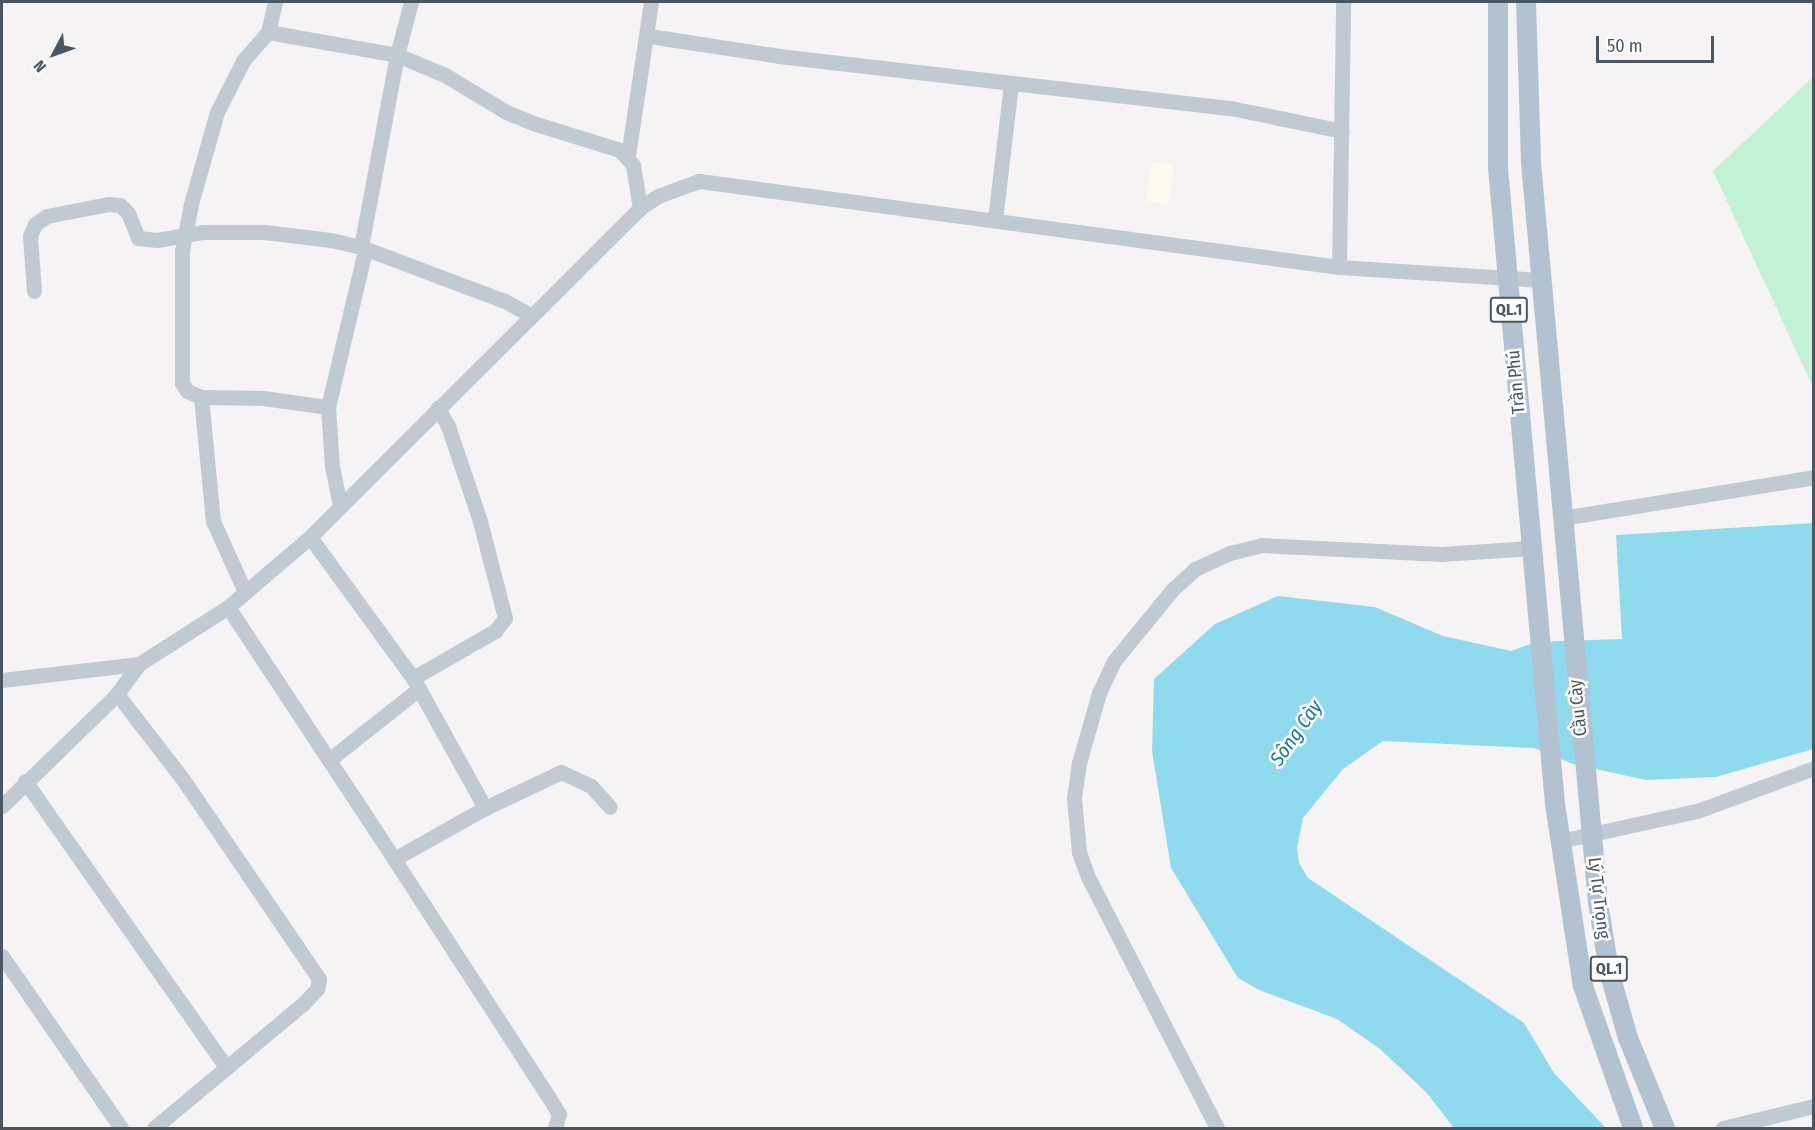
<!DOCTYPE html>
<meta charset="utf-8">
<style>
body{margin:0}
#map{position:relative;width:1815px;height:1130px;overflow:hidden;background:#f5f3f3;font-family:"Fira Sans Condensed",sans-serif}
div>[style]{position:absolute}
[style*='--x']{left:calc(var(--x)*1px);top:calc(var(--y)*1px);width:calc(var(--w)*1px);rotate:calc(var(--a)*1deg)}
.commercial>*{inset:0;background:#fdf9ef;transform-origin:0 0}
.green>*{inset:0;background:#c3f1d5}
.water>*{inset:0;background:#90daee}
.minor>*{height:15px;margin:-7.5px;padding:0 7.5px;transform-origin:7.5px;border-radius:7.5px;background:#c1cad2}
.major>*{height:20px;margin:-10px;padding:0 10px;transform-origin:10px;border-radius:10px;background:#b3c2d1}
span{translate:-50% -50%;white-space:nowrap;text-align:center;line-height:1.15;-webkit-text-stroke:5px #fff;paint-order:stroke}
.shield-label span{padding:2px 4px;background:#fff;border:2px solid;border-radius:4px;-webkit-text-stroke-width:0}
.shield-label{font-size:16px;color:#4a5661;font-weight:700}
.street-label{font-size:18px;color:#4a5661}
.water-label{font-size:20px;color:#0c7c9b;font-style:italic}
.frame{position:absolute;inset:0;border:3px solid #4a5661;pointer-events:none}
.north{position:absolute;left:24px;top:24px;width:60px;height:60px;-webkit-text-stroke:4px #fff;paint-order:stroke;rotate:229deg;font-size:16px;font-weight:700;line-height:24px;text-align:center;color:#4a5661}
.north::after{content:'';display:block;margin:auto;width:21px;height:27px;background:#4a5661;clip-path:polygon(50% 0,100% 100%,50% 72%,0 100%)}
.scale{position:absolute;left:1596px;top:36px;width:118px;height:27px;box-sizing:border-box;border:3px solid #4a5661;border-top:0;padding-left:8px;font-size:18px;line-height:21px;white-space:nowrap;color:#4a5661;-webkit-text-stroke:4px #fff;paint-order:stroke}
</style>
<div id="map">
<div class="commercial">
<div style="left:1152px;top:162px;width:22px;height:40px;rotate:8deg"></div>
</div>
<div class="green">
<div style="clip-path:polygon(1813px 77px,1813px 387px,1713px 171px)"></div>
</div>
<div class="water">
<div style="clip-path:polygon(1813px 523px,1813px 749px,1716px 777px,1646px 780px,1573px 764px,1534px 748px,1383px 741px,1343px 769px,1303px 818px,1297px 848px,1299px 863px,1308px 878px,1524px 1023px,1554px 1073px,1606px 1128px,1454px 1128px,1426px 1092px,1380px 1049px,1337px 1019px,1259px 990px,1238px 978px,1171px 868px,1152px 751px,1154px 679px,1215px 624px,1278px 596px,1375px 607px,1443px 636px,1511px 651px,1536px 642px,1622px 639px,1616px 535px)"></div>
</div>
<div class="minor">
<div style="--x:275;--y:2;--w:31;--a:103"></div>
<div style="--x:268;--y:32;--w:38;--a:131"></div>
<div style="--x:243;--y:61;--w:57;--a:117"></div>
<div style="--x:217;--y:112;--w:96;--a:105.8"></div>
<div style="--x:191;--y:204;--w:48;--a:100.8"></div>
<div style="--x:182;--y:251;--w:132;--a:90"></div>
<div style="--x:182;--y:383;--w:9;--a:58"></div>
<div style="--x:187;--y:391;--w:15;--a:23"></div>
<div style="--x:201;--y:397;--w:62;--a:0.9"></div>
<div style="--x:263;--y:398;--w:66;--a:7.9"></div>
<div style="--x:268;--y:32;--w:131;--a:10.1"></div>
<div style="--x:397;--y:55;--w:55;--a:-75.2"></div>
<div style="--x:649;--y:36;--w:132;--a:8.7"></div>
<div style="--x:779;--y:56;--w:455;--a:6.6"></div>
<div style="--x:1231;--y:108;--w:113;--a:11.7"></div>
<div style="--x:628;--y:156;--w:156;--a:-81.5"></div>
<div style="--x:995;--y:220;--w:137;--a:-83.3"></div>
<div style="--x:361;--y:247;--w:195;--a:-79.4"></div>
<div style="--x:397;--y:55;--w:52;--a:22.6"></div>
<div style="--x:445;--y:75;--w:71;--a:31.2"></div>
<div style="--x:506;--y:112;--w:32;--a:22"></div>
<div style="--x:536;--y:124;--w:88;--a:17.2"></div>
<div style="--x:620;--y:150;--w:20;--a:49"></div>
<div style="--x:633;--y:165;--w:44;--a:80.8"></div>
<div style="--x:1339;--y:267;--w:265;--a:-89.1"></div>
<div style="--x:34;--y:291;--w:55;--a:-94.2"></div>
<div style="--x:30;--y:236;--w:13;--a:-67"></div>
<div style="--x:35;--y:224;--w:14;--a:-34"></div>
<div style="--x:47;--y:216;--w:62;--a:-11.1"></div>
<div style="--x:108;--y:204;--w:12;--a:5"></div>
<div style="--x:120;--y:205;--w:11;--a:45"></div>
<div style="--x:128;--y:213;--w:27;--a:68"></div>
<div style="--x:138;--y:238;--w:19;--a:6"></div>
<div style="--x:157;--y:240;--w:47;--a:-9.9"></div>
<div style="--x:203;--y:232;--w:61;--a:0"></div>
<div style="--x:264;--y:232;--w:67;--a:6.8"></div>
<div style="--x:331;--y:240;--w:31;--a:13"></div>
<div style="--x:361;--y:247;--w:154;--a:20.6"></div>
<div style="--x:505;--y:301;--w:29;--a:29"></div>
<div style="--x:201;--y:397;--w:125;--a:84.5"></div>
<div style="--x:213;--y:521;--w:78;--a:65.7"></div>
<div style="--x:340;--y:506;--w:41;--a:-101.3"></div>
<div style="--x:332;--y:466;--w:59;--a:-93.9"></div>
<div style="--x:328;--y:407;--w:161;--a:-76.7"></div>
<div style="--x:1562;--y:518;--w:255;--a:-9.2"></div>
<div style="--x:310;--y:537;--w:175;--a:53.9"></div>
<div style="--x:413;--y:678;--w:149;--a:61"></div>
<div style="--x:228;--y:607;--w:302;--a:56.6"></div>
<div style="--x:394;--y:859;--w:104;--a:-29.3"></div>
<div style="--x:485;--y:808;--w:84;--a:-25.3"></div>
<div style="--x:561;--y:772;--w:33;--a:25"></div>
<div style="--x:591;--y:786;--w:28;--a:48"></div>
<div style="--x:413;--y:678;--w:95;--a:-29.8"></div>
<div style="--x:495;--y:631;--w:16;--a:-52"></div>
<div style="--x:505;--y:618;--w:100;--a:-104.5"></div>
<div style="--x:480;--y:521;--w:100;--a:-108.6"></div>
<div style="--x:448;--y:426;--w:21;--a:-119"></div>
<div style="--x:2;--y:680;--w:138;--a:-6.7"></div>
<div style="--x:139;--y:664;--w:106;--a:-32.6"></div>
<div style="--x:228;--y:607;--w:108;--a:-40.5"></div>
<div style="--x:310;--y:537;--w:466;--a:-44.9"></div>
<div style="--x:640;--y:208;--w:22;--a:-34"></div>
<div style="--x:658;--y:196;--w:44;--a:-20.1"></div>
<div style="--x:699;--y:181;--w:646;--a:7.65"></div>
<div style="--x:1339;--y:267;--w:202;--a:3.7"></div>
<div style="--x:117;--y:694;--w:106;--a:52.3"></div>
<div style="--x:182;--y:778;--w:243;--a:55.7"></div>
<div style="--x:319;--y:979;--w:10;--a:101"></div>
<div style="--x:317;--y:989;--w:19;--a:133"></div>
<div style="--x:304;--y:1003;--w:195;--a:140.2"></div>
<div style="--x:329;--y:760;--w:115;--a:-38.3"></div>
<div style="--x:25;--y:781;--w:350;--a:54.9"></div>
<div style="--x:2;--y:806;--w:161;--a:-44.2"></div>
<div style="--x:117;--y:694;--w:37;--a:-54"></div>
<div style="--x:1560;--y:841;--w:140;--a:-12.4"></div>
<div style="--x:1697;--y:811;--w:125;--a:-20.2"></div>
<div style="--x:394;--y:859;--w:283;--a:57"></div>
<div style="--x:548;--y:1096;--w:21;--a:59"></div>
<div style="--x:559;--y:1114;--w:15;--a:106"></div>
<div style="--x:2;--y:956;--w:209;--a:55.3"></div>
<div style="--x:1217;--y:1128;--w:282;--a:-117.2"></div>
<div style="--x:1088;--y:877;--w:27;--a:-110"></div>
<div style="--x:1079;--y:852;--w:54;--a:-95.3"></div>
<div style="--x:1074;--y:798;--w:35;--a:-82"></div>
<div style="--x:1079;--y:763;--w:73;--a:-74.1"></div>
<div style="--x:1099;--y:693;--w:35;--a:-65"></div>
<div style="--x:1114;--y:661;--w:93;--a:-50.7"></div>
<div style="--x:1173;--y:589;--w:30;--a:-42"></div>
<div style="--x:1195;--y:569;--w:38;--a:-25"></div>
<div style="--x:1230;--y:553;--w:32;--a:-14"></div>
<div style="--x:1261;--y:545;--w:180;--a:2.9"></div>
<div style="--x:1441;--y:554;--w:90;--a:-3.8"></div>
<div style="--x:1723;--y:1128;--w:94;--a:-13.6"></div>
</div>
<div class="major">
<div style="--x:1498;--y:2;--w:166;--a:90"></div>
<div style="--x:1498;--y:168;--w:639;--a:84.88"></div>
<div style="--x:1555;--y:804;--w:184;--a:81.3"></div>
<div style="--x:1583;--y:986;--w:151;--a:70.6"></div>
<div style="--x:1526;--y:2;--w:161;--a:88.2"></div>
<div style="--x:1531;--y:163;--w:742;--a:84.82"></div>
<div style="--x:1598;--y:902;--w:70;--a:80.9"></div>
<div style="--x:1609;--y:971;--w:70;--a:74.2"></div>
<div style="--x:1628;--y:1038;--w:97;--a:67.7"></div>
</div>
<div class="shield-label">
<span style="left:1509px;top:310px">QL.1</span>
<span style="left:1609px;top:969px">QL.1</span>
</div>
<div class="street-label">
<span style="left:1516px;top:382px;rotate:-95deg">Trần Phú</span>
<span style="left:1578px;top:708px;rotate:-96deg">Cầu Cày</span>
<span style="left:1599px;top:898px;rotate:83deg">Lý Tự Trọng</span>
</div>
<div class="water-label">
<span style="left:1296px;top:733px;rotate:-55deg">Sông Cày</span>
</div>
<div class="frame"></div>
<div class="north">N</div>
<div class="scale">50 m</div>
</div>
